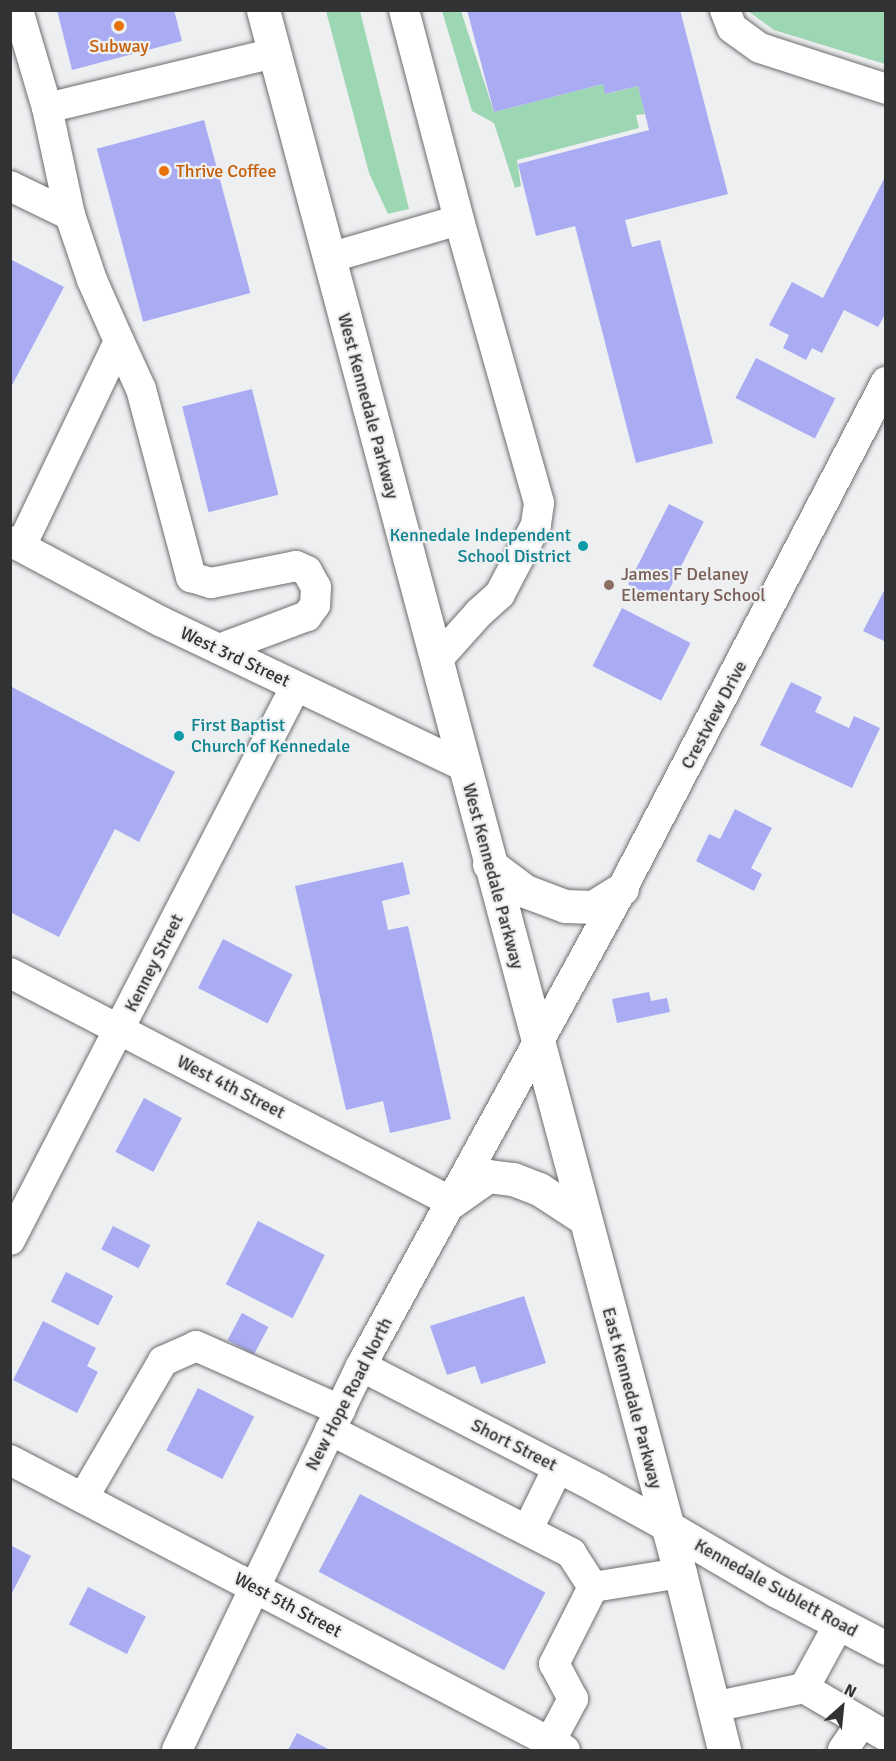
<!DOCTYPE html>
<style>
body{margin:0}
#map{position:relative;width:896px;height:1761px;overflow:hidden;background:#eeeff1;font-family:Signika,sans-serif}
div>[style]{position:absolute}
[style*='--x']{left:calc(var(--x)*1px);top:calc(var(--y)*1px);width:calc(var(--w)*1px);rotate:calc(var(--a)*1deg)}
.green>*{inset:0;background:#9dd6b3}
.building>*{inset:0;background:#a9acf3;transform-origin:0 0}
.roads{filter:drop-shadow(0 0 2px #6d6e70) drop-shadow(0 0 2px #6d6e70)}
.minor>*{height:30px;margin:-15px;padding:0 15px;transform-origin:15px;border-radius:15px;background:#fff}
.major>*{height:33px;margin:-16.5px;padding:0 16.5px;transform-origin:16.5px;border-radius:16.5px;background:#fff}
.dots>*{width:16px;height:16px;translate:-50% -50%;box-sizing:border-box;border:3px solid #eeeff1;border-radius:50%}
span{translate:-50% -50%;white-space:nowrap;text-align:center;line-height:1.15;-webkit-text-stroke:4.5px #eeeff1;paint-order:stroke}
.food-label{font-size:18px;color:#c56008}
.left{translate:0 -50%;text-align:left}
.street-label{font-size:18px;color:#313233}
.culture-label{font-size:18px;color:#0d838f}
.right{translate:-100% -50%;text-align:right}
.education-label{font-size:18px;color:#785e54}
.frame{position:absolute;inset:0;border:12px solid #313233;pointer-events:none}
.north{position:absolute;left:812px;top:1677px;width:60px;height:60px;-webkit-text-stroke:4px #eeeff1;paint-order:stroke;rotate:27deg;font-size:16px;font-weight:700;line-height:24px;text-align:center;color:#313233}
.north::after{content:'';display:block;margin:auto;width:21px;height:27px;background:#313233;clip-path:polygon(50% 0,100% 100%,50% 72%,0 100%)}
</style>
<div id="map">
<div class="green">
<div style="clip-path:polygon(326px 11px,360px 11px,409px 209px,388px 214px,369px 173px)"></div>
<div style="clip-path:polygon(442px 11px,461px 11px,494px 112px,603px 84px,606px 94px,638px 86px,645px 114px,636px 115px,639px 128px,517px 160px,521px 186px,515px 188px,494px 123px,472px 111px)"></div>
<div style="clip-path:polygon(748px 11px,885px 11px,885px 64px,774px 30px)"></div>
</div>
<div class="building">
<div style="clip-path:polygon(57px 10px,174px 10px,182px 41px,72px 70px)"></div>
<div style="clip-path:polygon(467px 10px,680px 10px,728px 194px,625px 220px,632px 247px,660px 240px,713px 443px,636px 463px,575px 226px,536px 236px,518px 164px,649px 130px,638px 86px,605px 94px,603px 84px,494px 112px)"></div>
<div style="left:204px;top:120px;width:179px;height:111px;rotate:75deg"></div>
<div style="clip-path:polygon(886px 175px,886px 313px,878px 327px,844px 310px,822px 353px,812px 348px,806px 360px,783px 348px,789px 335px,769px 325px,792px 282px,823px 298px)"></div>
<div style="clip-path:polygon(10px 259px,64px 287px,10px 389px)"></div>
<div style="left:756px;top:358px;width:89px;height:45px;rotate:27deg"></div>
<div style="left:252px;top:389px;width:109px;height:72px;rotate:76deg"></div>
<div style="left:669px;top:504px;width:39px;height:90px;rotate:27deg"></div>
<div style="clip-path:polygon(886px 587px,886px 642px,863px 631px)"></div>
<div style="left:622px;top:608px;width:77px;height:65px;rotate:27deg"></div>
<div style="clip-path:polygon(791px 682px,822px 697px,815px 712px,849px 728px,854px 716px,880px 728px,852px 788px,760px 745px)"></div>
<div style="clip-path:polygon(10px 686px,175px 772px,139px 842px,115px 829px,59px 937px,10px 912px)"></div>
<div style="clip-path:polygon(735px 809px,772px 828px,751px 868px,762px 874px,754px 891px,696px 861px,709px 834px,720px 839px)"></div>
<div style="clip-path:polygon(403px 862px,410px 894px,382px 901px,388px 930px,408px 926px,451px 1119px,390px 1133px,383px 1101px,346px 1110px,295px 886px)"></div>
<div style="left:223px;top:939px;width:78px;height:55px;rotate:27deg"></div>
<div style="clip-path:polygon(649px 992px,651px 1001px,667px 998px,670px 1012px,617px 1023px,612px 999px)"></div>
<div style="left:144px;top:1098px;width:43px;height:61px;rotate:28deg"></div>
<div style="left:258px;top:1221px;width:75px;height:71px;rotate:27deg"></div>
<div style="left:113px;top:1226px;width:42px;height:26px;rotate:27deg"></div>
<div style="left:66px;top:1272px;width:53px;height:33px;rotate:27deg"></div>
<div style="clip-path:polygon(524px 1296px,546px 1363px,481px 1384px,475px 1366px,447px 1375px,430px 1326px)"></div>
<div style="left:242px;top:1313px;width:30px;height:31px;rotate:28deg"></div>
<div style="clip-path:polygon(43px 1321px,96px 1348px,87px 1366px,98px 1372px,77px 1413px,13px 1380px)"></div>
<div style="left:198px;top:1388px;width:63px;height:70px;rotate:27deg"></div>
<div style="left:360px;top:1494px;width:210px;height:88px;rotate:28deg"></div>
<div style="clip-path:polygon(10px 1545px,31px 1556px,12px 1593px,10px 1592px)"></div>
<div style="left:88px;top:1587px;width:65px;height:42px;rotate:27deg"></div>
<div style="clip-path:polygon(297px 1733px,330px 1750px,288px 1750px)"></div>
</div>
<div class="roads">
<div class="minor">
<div style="--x:18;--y:10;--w:102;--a:73.5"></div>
<div style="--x:47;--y:108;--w:234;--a:-13.6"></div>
<div style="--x:404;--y:10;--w:217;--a:75.3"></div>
<div style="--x:725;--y:10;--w:19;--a:69"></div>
<div style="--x:732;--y:28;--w:34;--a:36"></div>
<div style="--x:760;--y:48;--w:133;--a:18"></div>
<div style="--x:10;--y:186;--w:67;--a:25.8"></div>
<div style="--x:70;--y:215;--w:109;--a:-102.1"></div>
<div style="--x:329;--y:258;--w:135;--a:-16.3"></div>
<div style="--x:459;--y:220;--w:294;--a:74.2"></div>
<div style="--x:539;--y:503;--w:22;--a:98"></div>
<div style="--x:536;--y:525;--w:78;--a:117.6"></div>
<div style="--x:500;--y:594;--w:28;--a:138"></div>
<div style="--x:479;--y:613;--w:64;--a:131.9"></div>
<div style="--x:119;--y:341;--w:53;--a:65.4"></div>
<div style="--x:141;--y:389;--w:195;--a:75.1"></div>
<div style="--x:191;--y:577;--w:21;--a:17"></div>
<div style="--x:211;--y:583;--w:87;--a:-11.3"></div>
<div style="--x:296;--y:566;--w:12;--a:24"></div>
<div style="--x:307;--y:571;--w:18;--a:61"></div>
<div style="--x:316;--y:587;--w:18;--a:93"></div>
<div style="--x:315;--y:605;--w:14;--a:126"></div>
<div style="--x:307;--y:616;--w:94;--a:159.4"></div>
<div style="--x:10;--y:541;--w:172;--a:28.1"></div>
<div style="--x:162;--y:622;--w:335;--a:25.5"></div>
<div style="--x:21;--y:546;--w:227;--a:-64.4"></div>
<div style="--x:119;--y:341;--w:67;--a:-113.9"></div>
<div style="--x:92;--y:280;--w:69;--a:-108.7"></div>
<div style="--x:10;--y:973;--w:497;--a:27.4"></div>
<div style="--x:10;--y:1240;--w:623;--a:-62.7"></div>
<div style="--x:361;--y:1366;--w:266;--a:27.3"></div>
<div style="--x:597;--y:1488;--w:79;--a:28.8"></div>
<div style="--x:330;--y:1430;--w:271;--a:27"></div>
<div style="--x:571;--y:1553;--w:40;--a:57.1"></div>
<div style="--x:593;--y:1587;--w:88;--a:-9.1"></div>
<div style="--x:10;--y:1460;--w:626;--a:27.59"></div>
<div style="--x:83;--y:1498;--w:159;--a:-59.7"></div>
<div style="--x:163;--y:1361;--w:36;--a:-24"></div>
<div style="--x:196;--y:1346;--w:158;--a:24"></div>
<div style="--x:528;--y:1529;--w:68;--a:-63.8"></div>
<div style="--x:804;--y:1688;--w:73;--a:-61.3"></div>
<div style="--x:713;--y:1707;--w:93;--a:-11.8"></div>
<div style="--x:804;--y:1688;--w:95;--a:30.3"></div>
<div style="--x:550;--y:1742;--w:49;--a:-61.9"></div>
<div style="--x:573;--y:1699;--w:40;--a:-118"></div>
<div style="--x:554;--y:1664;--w:86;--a:-63.1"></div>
<div style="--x:177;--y:1750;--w:426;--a:-64.4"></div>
<div style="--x:361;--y:1366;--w:544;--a:-61.31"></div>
<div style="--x:622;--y:889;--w:572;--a:-62.49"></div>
<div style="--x:843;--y:1750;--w:34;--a:-56"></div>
</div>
<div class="major">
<div style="--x:263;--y:10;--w:1618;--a:75.06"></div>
<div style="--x:680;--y:1573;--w:182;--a:76"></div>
<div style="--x:489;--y:864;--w:45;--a:36.9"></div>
<div style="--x:525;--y:891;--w:43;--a:20.6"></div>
<div style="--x:565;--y:906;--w:28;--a:2"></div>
<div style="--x:593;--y:907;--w:34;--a:-32"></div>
<div style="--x:451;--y:1202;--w:45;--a:-35.1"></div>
<div style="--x:488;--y:1176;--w:25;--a:7"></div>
<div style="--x:513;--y:1179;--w:28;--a:21"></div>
<div style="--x:539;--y:1189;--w:55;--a:33.1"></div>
<div style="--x:666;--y:1526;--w:129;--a:30.4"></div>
<div style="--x:777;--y:1591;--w:123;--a:27.6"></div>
</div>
</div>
<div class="dots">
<div style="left:119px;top:26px;background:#e8710a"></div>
<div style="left:164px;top:171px;background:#e8710a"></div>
<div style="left:583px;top:546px;background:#0f9aa8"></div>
<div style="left:609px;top:585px;background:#8d6e63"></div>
<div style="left:179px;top:736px;background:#0f9aa8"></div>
</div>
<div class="food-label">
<span style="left:119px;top:46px">Subway</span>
<span class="left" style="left:176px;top:171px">Thrive Coffee</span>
</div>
<div class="street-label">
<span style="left:368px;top:406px;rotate:75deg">West Kennedale Parkway</span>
<span style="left:235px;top:657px;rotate:25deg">West 3rd Street</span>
<span style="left:714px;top:715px;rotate:-62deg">Crestview Drive</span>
<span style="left:493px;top:876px;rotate:75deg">West Kennedale Parkway</span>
<span style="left:154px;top:963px;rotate:-63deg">Kenney Street</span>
<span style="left:231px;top:1087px;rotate:27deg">West 4th Street</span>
<span style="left:349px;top:1394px;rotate:-63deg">New Hope Road North</span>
<span style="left:632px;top:1398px;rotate:75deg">East Kennedale Parkway</span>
<span style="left:514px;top:1445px;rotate:27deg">Short Street</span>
<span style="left:776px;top:1588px;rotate:29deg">Kennedale Sublett Road</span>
<span style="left:288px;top:1605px;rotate:28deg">West 5th Street</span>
</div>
<div class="culture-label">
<span class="right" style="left:571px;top:546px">Kennedale Independent<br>School District</span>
<span class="left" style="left:191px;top:736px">First Baptist<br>Church of Kennedale</span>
</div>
<div class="education-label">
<span class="left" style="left:621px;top:585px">James F Delaney<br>Elementary School</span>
</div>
<div class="frame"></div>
<div class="north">N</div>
</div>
